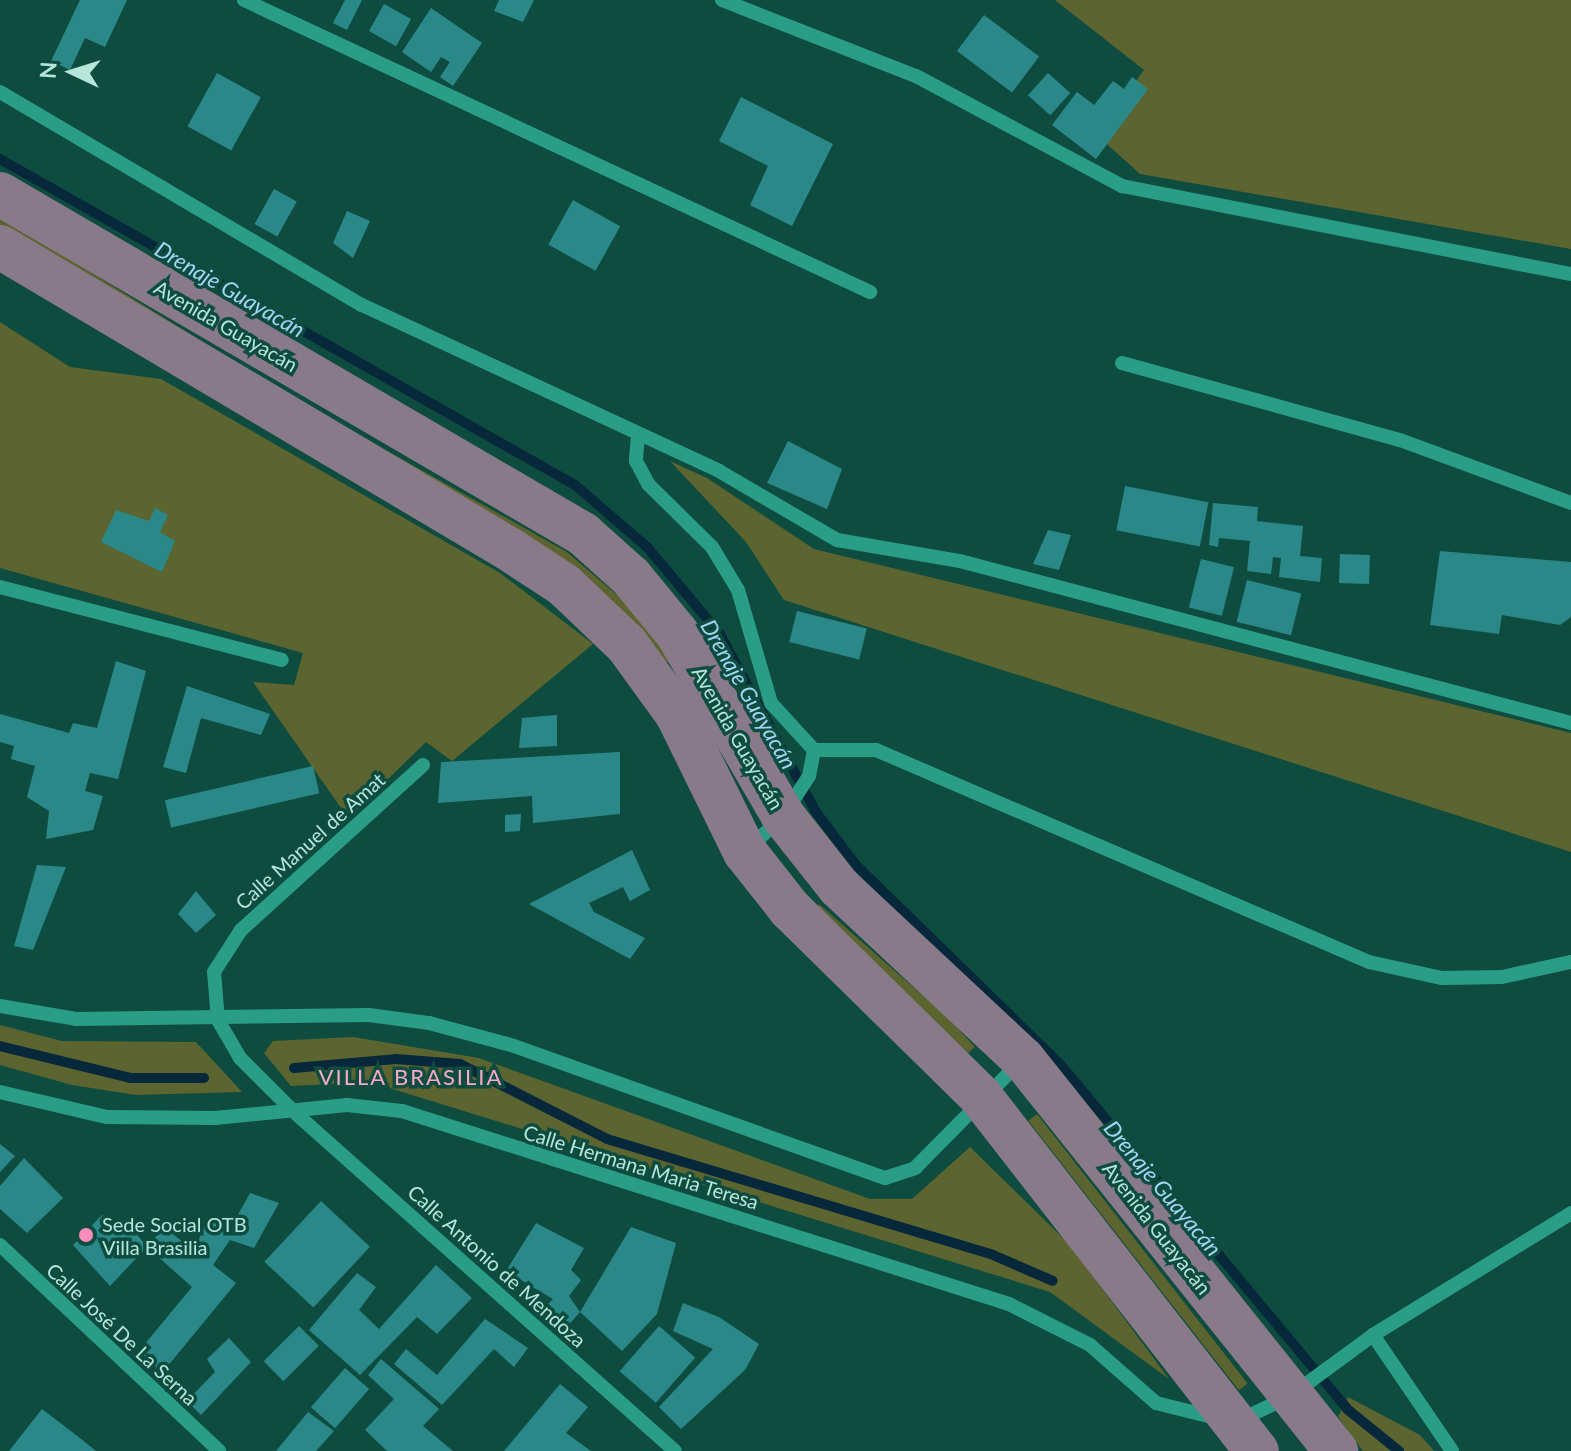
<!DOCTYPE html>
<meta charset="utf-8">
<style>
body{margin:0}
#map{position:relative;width:1571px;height:1451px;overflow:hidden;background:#0f4c40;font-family:Lato,sans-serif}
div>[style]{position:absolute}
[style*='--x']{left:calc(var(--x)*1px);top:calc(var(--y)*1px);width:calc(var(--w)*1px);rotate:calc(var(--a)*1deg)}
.green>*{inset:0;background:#5c642f;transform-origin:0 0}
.stream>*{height:10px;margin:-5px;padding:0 5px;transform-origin:5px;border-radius:5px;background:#06283a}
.building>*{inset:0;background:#2b8889;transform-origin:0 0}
.minor>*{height:14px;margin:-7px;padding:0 7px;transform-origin:7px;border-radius:7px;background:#2a9d87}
.major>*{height:44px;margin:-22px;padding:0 22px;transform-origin:22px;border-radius:22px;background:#897a89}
.dots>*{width:22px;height:22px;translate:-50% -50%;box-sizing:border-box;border:4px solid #0f4c40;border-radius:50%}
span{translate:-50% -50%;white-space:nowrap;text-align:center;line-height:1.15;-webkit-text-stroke:7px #0f4c40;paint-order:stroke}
.street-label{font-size:20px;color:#b6e6d9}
.poi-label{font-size:20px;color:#b6e6d9}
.left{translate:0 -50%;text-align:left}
.water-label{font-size:22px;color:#a3d5f5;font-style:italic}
.neighbourhood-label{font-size:22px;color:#f9a9c6;letter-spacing:2px}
.north{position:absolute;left:32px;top:32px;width:80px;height:80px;-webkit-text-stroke:6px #0f4c40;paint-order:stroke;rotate:274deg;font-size:22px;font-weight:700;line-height:32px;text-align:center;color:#b6e6d9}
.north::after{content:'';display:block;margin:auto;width:28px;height:36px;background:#b6e6d9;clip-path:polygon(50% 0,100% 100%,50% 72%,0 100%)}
</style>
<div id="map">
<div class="green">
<div style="clip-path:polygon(1055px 0,1571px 0,1571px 249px,1140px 174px,1097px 135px,1144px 70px)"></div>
<div style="clip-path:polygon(0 216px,288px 395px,567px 552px,630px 606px,672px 659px,662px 665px,0 230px)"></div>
<div style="clip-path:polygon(0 322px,70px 367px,161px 379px,500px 573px,593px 644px,452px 761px,426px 742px,348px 818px,253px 682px,294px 685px,303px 653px,0 568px)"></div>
<div style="clip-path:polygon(670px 461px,707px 478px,814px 549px,1571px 733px,1571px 852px,784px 600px,746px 542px)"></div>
<div style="clip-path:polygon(819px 904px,947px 1017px,975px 1047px,968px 1053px,813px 913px)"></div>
<div style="clip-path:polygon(0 1025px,62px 1041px,196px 1042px,242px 1092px,136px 1095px,72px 1085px,0 1065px)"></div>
<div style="clip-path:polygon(353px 1037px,479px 1058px,870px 1199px,912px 1199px,970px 1147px,1069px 1244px,1169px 1379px,1050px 1292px,370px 1082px,291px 1086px,264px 1053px,273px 1041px)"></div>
<div style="left:1037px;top:1114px;width:342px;height:11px;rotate:52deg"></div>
<div style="clip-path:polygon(1348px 1397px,1420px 1435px,1434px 1451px,1363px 1451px,1338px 1417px)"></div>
</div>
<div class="stream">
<div style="--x:0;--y:159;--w:661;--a:29.55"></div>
<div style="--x:575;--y:485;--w:95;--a:40.7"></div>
<div style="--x:647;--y:547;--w:114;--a:50"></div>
<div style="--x:720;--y:634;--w:202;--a:61.7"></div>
<div style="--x:816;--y:812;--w:65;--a:53.1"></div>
<div style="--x:855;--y:864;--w:286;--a:44.3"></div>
<div style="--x:1060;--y:1064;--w:449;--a:50.2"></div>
<div style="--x:1347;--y:1409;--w:67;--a:38.9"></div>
<div style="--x:0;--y:1046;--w:134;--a:13.8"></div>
<div style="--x:130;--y:1078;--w:74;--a:0"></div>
<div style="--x:294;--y:1068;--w:102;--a:-5"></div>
<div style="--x:396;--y:1059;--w:64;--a:4.5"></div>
<div style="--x:460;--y:1064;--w:165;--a:27"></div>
<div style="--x:607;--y:1139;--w:403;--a:16.7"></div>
<div style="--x:993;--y:1255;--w:65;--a:23.4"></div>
</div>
<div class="building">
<div style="clip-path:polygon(80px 0,127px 0,105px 47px,85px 38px,70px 70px,51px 61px)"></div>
<div style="clip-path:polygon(345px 0,362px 0,347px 30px,333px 23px)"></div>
<div style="clip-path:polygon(499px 0,534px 0,523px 22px,494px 11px)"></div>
<div style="left:384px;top:4px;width:31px;height:31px;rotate:29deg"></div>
<div style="clip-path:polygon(431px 8px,482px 43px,453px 86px,440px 77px,450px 62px,441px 57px,431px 72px,402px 52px)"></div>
<div style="left:984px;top:15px;width:69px;height:45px;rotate:37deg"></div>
<div style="left:217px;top:73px;width:50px;height:61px;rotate:29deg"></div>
<div style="left:1048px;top:73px;width:30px;height:30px;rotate:42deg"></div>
<div style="clip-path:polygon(1132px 77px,1148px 89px,1096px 159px,1052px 125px,1077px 92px,1094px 105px,1113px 81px,1124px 89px)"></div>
<div style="clip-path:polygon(741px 97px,833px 144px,792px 226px,750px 205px,768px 166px,719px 141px)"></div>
<div style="left:274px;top:189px;width:26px;height:40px;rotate:29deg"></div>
<div style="left:573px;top:200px;width:54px;height:51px;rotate:29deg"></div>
<div style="clip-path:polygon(347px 211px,370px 221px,353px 258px,333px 243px)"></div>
<div style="clip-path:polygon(788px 441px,842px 469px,827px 509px,767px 483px)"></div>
<div style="left:1125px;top:486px;width:85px;height:45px;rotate:11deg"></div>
<div style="clip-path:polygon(1213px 503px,1258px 507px,1257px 521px,1303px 526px,1300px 556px,1322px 558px,1320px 582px,1279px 577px,1281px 558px,1273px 557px,1271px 574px,1247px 571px,1250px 541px,1219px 538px,1218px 547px,1209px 545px)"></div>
<div style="clip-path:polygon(155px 508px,168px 515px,160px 532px,175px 541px,162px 572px,101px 542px,116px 510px,149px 521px)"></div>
<div style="clip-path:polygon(1048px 530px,1071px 535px,1059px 570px,1033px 564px)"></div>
<div style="clip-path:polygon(1440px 551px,1571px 562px,1571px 617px,1560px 625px,1502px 615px,1499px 634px,1430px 625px)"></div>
<div style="left:1340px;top:554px;width:30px;height:29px;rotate:2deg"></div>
<div style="left:1201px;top:559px;width:34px;height:50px;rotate:14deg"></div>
<div style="left:1247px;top:580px;width:56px;height:43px;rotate:14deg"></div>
<div style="left:797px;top:611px;width:72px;height:32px;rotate:14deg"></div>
<div style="clip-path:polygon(116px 661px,146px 671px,118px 779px,90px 773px,85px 791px,103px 796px,93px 830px,46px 839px,49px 811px,27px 797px,35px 766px,11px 759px,14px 746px,0 742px,0 714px,69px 733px,73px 723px,97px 728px)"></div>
<div style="clip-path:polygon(187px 686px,270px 714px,261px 735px,201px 718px,186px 773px,163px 767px)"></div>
<div style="clip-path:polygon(557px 715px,557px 746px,519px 748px,522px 718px)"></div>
<div style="clip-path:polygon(620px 752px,620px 814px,533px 823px,532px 796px,438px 803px,441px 762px)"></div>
<div style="left:313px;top:766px;width:28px;height:152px;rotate:77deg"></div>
<div style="clip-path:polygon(521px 814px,520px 831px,505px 832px,505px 815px)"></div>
<div style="clip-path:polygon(632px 850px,650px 890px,630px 901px,623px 887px,589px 903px,594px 912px,645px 938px,630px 959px,529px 904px)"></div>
<div style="clip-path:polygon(37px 865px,66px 867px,33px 950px,14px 946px)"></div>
<div style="clip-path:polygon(196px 891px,216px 915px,196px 933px,178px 914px)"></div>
<div style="clip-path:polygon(0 1144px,15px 1156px,0 1172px)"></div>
<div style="clip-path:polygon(24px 1158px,63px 1198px,27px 1233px,0 1209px,0 1186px)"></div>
<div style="clip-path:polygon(250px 1193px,279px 1203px,254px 1248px,230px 1240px,213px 1265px,236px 1283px,162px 1373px,139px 1351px,192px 1287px,147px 1247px,164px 1227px,194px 1251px,209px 1216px,235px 1220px)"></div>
<div style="left:321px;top:1201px;width:67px;height:83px;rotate:43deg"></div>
<div style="clip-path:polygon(102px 1215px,122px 1232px,131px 1227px,147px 1247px,110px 1286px,73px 1245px)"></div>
<div style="clip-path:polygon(536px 1223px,584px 1248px,571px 1270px,581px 1280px,569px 1296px,580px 1312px,565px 1329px,546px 1306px,553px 1299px,506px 1271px)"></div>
<div style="clip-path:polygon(631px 1227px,676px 1243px,657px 1314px,622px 1351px,580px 1312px)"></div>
<div style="clip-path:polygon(436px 1265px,472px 1298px,437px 1334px,417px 1317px,360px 1375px,309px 1330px,357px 1273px,376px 1287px,359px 1310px,379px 1329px)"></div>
<div style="clip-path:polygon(683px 1303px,719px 1317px,759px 1344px,745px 1370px,681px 1429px,659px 1407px,713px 1349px,673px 1331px)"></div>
<div style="clip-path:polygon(485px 1319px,528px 1348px,514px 1367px,494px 1349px,442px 1405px,394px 1364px,406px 1349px,437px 1375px)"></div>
<div style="left:299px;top:1326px;width:28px;height:50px;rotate:45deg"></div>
<div style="left:659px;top:1326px;width:48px;height:60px;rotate:41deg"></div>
<div style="clip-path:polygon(229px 1338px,251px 1362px,201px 1415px,187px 1401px,215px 1372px,207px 1359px)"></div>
<div style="clip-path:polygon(381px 1359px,439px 1409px,423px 1426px,453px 1451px,387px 1451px,365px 1430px,394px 1399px,368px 1375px)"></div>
<div style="left:345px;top:1368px;width:32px;height:52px;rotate:41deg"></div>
<div style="clip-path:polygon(560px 1384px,588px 1407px,566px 1433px,591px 1451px,504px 1451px)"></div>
<div style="clip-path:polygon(42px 1409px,76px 1435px,96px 1451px,9px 1451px)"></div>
<div style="clip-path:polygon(308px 1412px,334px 1431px,316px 1451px,276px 1451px)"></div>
</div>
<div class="minor">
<div style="--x:244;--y:0;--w:691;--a:25.01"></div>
<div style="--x:722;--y:0;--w:208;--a:21.4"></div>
<div style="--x:916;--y:76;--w:234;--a:28.1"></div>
<div style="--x:1122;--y:186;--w:458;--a:11.1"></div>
<div style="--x:0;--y:92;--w:420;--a:30.5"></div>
<div style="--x:362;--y:305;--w:394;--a:24.9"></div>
<div style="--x:719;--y:471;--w:137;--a:30.3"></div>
<div style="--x:837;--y:540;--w:125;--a:9.7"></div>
<div style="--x:960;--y:561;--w:632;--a:14.85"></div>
<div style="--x:1122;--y:363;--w:288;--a:15.5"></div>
<div style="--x:1400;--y:440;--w:182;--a:20.2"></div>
<div style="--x:638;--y:436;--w:25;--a:95"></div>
<div style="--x:636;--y:461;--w:27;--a:62"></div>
<div style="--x:649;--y:485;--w:88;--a:44.5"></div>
<div style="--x:712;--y:547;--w:50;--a:58.8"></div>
<div style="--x:738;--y:590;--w:118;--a:73.7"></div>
<div style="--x:771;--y:703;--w:64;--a:47.5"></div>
<div style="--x:0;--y:587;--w:291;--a:14.5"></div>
<div style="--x:814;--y:750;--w:62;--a:0"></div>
<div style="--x:876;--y:750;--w:537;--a:23.27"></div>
<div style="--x:1369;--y:962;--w:75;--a:12.4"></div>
<div style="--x:1442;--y:978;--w:60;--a:-1"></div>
<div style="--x:1502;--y:977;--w:71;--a:-12.3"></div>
<div style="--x:423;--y:765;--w:246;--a:137.8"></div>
<div style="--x:241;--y:930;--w:50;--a:122.7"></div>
<div style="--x:214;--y:972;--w:48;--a:85.2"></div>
<div style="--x:218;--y:1020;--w:44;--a:59.9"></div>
<div style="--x:240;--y:1058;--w:75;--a:45"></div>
<div style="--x:293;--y:1111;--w:511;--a:41.67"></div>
<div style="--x:748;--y:849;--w:48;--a:-43.3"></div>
<div style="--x:783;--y:816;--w:48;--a:-57"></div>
<div style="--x:809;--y:776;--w:26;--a:-79"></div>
<div style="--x:0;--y:1006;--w:77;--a:9.7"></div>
<div style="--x:76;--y:1019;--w:293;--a:-0.8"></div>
<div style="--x:369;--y:1015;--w:61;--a:7.6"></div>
<div style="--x:429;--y:1023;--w:88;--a:15.1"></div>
<div style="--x:514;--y:1046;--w:394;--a:19.6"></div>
<div style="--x:885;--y:1178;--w:32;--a:-18"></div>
<div style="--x:915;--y:1168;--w:151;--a:-45.3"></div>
<div style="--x:0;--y:1092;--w:110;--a:13.2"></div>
<div style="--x:107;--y:1117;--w:108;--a:0.5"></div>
<div style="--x:215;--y:1118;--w:133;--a:-5.6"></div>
<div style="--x:347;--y:1105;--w:55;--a:6.2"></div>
<div style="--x:402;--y:1111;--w:637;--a:17.64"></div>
<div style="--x:1009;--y:1304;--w:91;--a:26.8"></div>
<div style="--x:1090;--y:1345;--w:88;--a:41.3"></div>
<div style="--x:1156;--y:1403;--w:62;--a:14"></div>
<div style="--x:0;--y:1245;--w:301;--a:43.2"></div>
<div style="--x:1373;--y:1335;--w:140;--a:55.7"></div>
<div style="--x:1240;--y:1420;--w:55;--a:-25.6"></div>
<div style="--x:1290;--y:1396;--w:103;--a:-36.3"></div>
<div style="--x:1373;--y:1335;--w:233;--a:-31.6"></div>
</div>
<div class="major">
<div style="--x:0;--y:194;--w:675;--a:30.25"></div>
<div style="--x:583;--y:534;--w:64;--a:41.9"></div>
<div style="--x:631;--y:577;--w:72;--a:50.6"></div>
<div style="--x:677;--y:633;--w:211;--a:59.9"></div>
<div style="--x:783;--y:816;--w:90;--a:51.7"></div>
<div style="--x:839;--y:887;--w:252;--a:43.1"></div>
<div style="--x:1023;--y:1059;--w:502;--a:51.39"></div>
<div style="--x:0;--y:247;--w:592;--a:30.68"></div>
<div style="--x:509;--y:549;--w:66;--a:33.2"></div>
<div style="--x:564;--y:585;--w:87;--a:43.6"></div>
<div style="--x:627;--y:645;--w:85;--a:54.1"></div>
<div style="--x:677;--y:714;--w:154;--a:63.8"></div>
<div style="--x:745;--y:852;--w:73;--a:51.7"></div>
<div style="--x:790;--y:909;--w:268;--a:44.5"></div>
<div style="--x:981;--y:1097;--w:449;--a:52.1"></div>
</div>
<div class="dots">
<div style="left:86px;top:1235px;background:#ff8eba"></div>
</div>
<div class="street-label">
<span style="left:226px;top:326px;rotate:30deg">Avenida Guayacán</span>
<span style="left:738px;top:738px;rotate:60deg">Avenida Guayacán</span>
<span style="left:310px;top:841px;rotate:-42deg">Calle Manuel de Amat</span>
<span style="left:641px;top:1167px;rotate:17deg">Calle Hermana Maria Teresa</span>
<span style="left:1157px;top:1228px;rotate:52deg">Avenida Guayacán</span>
<span style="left:497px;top:1266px;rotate:42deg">Calle Antonio de Mendoza</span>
<span style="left:122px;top:1334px;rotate:43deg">Calle José De La Serna</span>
</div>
<div class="poi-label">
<span class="left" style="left:102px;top:1236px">Sede Social OTB<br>Villa Brasilia</span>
</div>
<div class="water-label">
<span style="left:230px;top:289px;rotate:30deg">Drenaje Guayacán</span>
<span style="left:749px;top:694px;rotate:60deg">Drenaje Guayacán</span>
<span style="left:1163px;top:1188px;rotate:50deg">Drenaje Guayacán</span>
</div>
<div class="neighbourhood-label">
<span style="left:411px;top:1077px">VILLA BRASILIA</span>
</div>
<div class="north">N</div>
</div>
